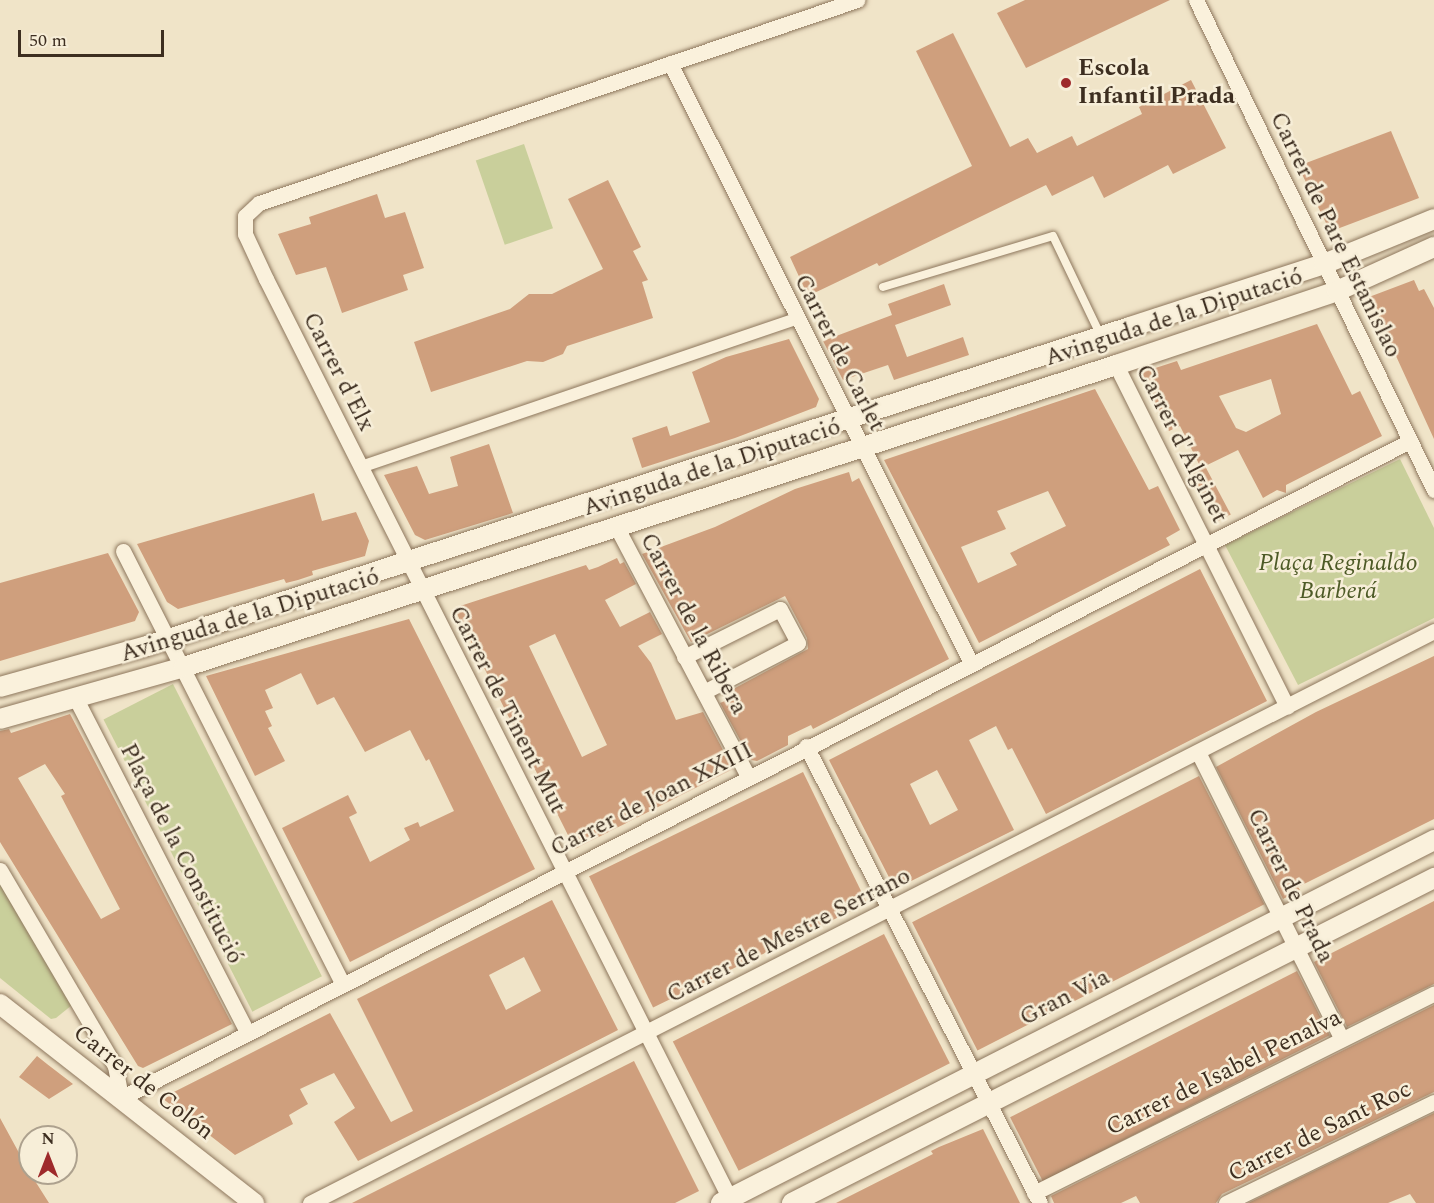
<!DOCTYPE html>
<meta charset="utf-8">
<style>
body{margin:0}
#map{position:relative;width:1434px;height:1203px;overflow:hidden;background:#f0e4c8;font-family:Spectral,serif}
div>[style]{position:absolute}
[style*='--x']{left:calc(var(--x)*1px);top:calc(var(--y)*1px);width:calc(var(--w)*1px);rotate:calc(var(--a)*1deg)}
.green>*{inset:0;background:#c9cf9b;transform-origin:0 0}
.building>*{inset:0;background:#cf9f7d;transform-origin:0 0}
.roads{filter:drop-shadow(0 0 2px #8d765c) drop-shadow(0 0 2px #8d765c)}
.service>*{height:8px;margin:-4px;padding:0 4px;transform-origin:4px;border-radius:4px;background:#faf1dc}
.pedestrian>*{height:12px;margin:-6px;padding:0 6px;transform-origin:6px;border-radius:6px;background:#faf1dc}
.minor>*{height:15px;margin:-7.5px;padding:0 7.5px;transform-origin:7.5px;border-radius:7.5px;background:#faf1dc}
.tertiary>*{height:20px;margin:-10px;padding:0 10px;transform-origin:10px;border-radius:10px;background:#faf1dc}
.dots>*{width:16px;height:16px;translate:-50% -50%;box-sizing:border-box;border:3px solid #f7eed8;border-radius:50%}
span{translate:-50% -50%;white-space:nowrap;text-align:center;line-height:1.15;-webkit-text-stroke:5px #f7eed8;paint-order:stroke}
.poi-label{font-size:24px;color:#3d2e20;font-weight:700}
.left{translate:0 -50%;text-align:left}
.street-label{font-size:24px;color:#3d2e20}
.park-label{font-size:24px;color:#4d5a26;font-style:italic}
.north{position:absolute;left:18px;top:1125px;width:60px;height:60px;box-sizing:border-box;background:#f7eed8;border:2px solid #ada18e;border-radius:50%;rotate:0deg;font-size:16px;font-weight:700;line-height:24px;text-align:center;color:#3d2e20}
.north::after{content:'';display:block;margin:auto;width:21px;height:27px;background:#9e2a2b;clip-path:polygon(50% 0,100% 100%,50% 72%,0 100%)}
.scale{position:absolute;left:18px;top:30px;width:146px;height:27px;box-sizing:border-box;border:3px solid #3d2e20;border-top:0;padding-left:8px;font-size:18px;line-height:21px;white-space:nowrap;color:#3d2e20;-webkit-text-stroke:4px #f7eed8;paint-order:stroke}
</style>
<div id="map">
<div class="green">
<div style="left:524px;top:144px;width:89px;height:51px;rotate:71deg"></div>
<div style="clip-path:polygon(1400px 459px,1434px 528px,1434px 618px,1298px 685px,1225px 545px)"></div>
<div style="left:173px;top:684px;width:328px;height:78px;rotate:63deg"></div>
<div style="clip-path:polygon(0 881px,72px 1005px,56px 1018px,51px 1019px,0 978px)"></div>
</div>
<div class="building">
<div style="clip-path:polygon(1025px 0,1170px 0,1026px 68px,997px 13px)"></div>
<div style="clip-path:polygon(953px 33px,1010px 147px,1028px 138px,1037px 153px,1072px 136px,1077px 146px,1142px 114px,1139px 107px,1191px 80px,1226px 148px,1173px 174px,1168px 165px,1104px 198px,1093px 176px,1052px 196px,1046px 185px,879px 266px,877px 263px,808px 296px,790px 257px,972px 166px,916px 51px)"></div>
<div style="clip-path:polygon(1391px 131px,1419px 198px,1337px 229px,1327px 225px,1298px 166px)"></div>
<div style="clip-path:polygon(608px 180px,641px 247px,633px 251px,648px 280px,642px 282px,653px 318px,567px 346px,563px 354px,543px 362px,527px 361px,431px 392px,414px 342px,510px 309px,529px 294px,552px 294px,603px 269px,568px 199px)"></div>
<div style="clip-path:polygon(377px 194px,385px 218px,405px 212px,424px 268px,403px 275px,408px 290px,342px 313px,326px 267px,296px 275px,278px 234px,311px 224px,309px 217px)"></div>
<div style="clip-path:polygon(1414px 280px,1419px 291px,1424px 289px,1434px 308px,1434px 439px,1369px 297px)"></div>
<div style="clip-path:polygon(944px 284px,951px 305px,895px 325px,907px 357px,963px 337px,969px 355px,894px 380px,888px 365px,843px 380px,823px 341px,892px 315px,888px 304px)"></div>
<div style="clip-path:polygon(evenodd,1317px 324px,1352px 395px,1360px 391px,1382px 436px,1286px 485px,1286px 493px,1277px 490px,1263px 498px,1238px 450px,1201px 468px,1180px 426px,1169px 431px,1140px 373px,1177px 361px,1181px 370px,1317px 324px,1271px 379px,1281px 414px,1246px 432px,1236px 428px,1219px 396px,1271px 379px)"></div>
<div style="clip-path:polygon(789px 339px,819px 399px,816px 407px,735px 438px,642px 468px,632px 438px,667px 426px,670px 436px,710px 422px,692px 372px,726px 357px)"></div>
<div style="clip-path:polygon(evenodd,1095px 389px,1149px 490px,1158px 486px,1180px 530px,1166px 538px,1170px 545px,979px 643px,884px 460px,1095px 389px,1048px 491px,1066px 526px,1010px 553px,1017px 565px,978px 583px,961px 547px,1006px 529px,997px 511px,1048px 491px)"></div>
<div style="clip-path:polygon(489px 444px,513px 513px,425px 540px,415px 535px,384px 475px,417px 466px,429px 494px,458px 486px,450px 457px)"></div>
<div style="left:1205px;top:466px;width:55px;height:17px;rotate:62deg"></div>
<div style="clip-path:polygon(849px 472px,852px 482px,859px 478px,949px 659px,813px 729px,811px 725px,788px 736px,788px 745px,757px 761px,751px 760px,720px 703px,725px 701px,722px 695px,808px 649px,807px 638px,785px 596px,691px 642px,642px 554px,715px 527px,795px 489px)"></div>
<div style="clip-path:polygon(314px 493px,322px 521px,356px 512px,369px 541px,365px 556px,312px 571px,313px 575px,298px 580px,286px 583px,284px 579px,178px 609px,167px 602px,137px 544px)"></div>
<div style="clip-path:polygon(108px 553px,139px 612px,135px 621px,0 661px,0 583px)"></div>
<div style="clip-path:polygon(evenodd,617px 558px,620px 564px,624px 562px,636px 584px,605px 600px,620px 627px,650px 612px,662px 634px,638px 646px,651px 663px,676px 720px,703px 712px,733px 769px,575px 849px,454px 608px,586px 565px,589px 570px,598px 567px,617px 558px,555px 634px,607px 745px,582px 757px,529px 646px,555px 634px)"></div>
<div style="clip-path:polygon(evenodd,1200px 569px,1267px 701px,1046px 814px,1012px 748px,1008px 750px,996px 726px,969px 740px,1014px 830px,895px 889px,829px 760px,1200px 569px,937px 770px,958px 810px,930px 825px,910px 784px,937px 770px)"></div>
<div style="clip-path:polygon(409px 619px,535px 869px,350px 962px,282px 828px,348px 795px,357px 813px,349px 817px,370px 862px,410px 840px,404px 828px,418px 822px,420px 827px,454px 811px,429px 759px,426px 761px,410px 730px,365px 752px,334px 697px,317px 705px,301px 673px,265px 690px,273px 708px,265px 711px,272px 726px,268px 728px,285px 761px,255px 776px,206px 676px)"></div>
<div style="clip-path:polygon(1434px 656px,1434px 819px,1298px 887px,1300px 890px,1283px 899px,1216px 767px,1316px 712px)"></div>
<div style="clip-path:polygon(evenodd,70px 714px,232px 1024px,143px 1068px,138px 1066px,0 842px,0 731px,9px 729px,11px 733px,70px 714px,45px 764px,65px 794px,61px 796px,120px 909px,101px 919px,18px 778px,45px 764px)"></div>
<div style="left:803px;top:772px;width:146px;height:238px;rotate:64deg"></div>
<div style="left:1199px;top:776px;width:144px;height:322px;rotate:63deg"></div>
<div style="clip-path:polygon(evenodd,552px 900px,618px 1030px,479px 1101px,358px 1161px,334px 1122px,355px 1108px,334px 1073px,300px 1089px,308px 1104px,289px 1115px,293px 1124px,235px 1155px,162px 1098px,330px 1013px,391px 1122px,413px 1111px,357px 999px,552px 900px,524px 957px,541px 991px,506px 1010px,489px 975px,524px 957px)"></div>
<div style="clip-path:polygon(1434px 901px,1434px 984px,1347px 1027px,1314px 962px)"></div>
<div style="left:884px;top:934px;width:145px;height:237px;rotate:63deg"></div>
<div style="left:1297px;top:971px;width:72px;height:322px;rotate:63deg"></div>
<div style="clip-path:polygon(1434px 1005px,1434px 1092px,1222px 1194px,1216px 1203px,1140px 1203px,1136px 1196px,1121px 1203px,1054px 1203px,1051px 1196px)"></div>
<div style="clip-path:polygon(37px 1056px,47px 1064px,73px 1084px,49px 1099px,19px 1077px)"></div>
<div style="clip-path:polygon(634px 1061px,699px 1191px,675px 1203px,352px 1203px)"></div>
<div style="clip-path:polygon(1434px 1113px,1434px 1203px,1416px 1203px,1410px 1194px,1388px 1203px,1248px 1203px)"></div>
<div style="clip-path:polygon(0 1118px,30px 1173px,49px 1203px,0 1203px)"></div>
<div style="clip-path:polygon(983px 1129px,1020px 1203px,836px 1203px,933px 1154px,931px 1151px,939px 1147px)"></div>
</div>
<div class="roads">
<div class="service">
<div style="--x:883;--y:287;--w:177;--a:-16.7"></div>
<div style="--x:1053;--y:236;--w:111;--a:64.4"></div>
</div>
<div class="pedestrian">
<div style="--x:361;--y:467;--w:459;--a:-18.8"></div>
</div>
<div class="minor">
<div style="--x:1196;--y:0;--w:545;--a:64.09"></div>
<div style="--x:670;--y:63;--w:671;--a:63.36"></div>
<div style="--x:1116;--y:365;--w:382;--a:63.4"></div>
<div style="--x:616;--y:526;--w:283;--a:62.2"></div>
<div style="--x:123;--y:551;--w:484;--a:63.1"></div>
<div style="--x:684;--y:657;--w:107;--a:-26.6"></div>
<div style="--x:780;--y:609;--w:38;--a:62"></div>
<div style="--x:798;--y:643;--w:106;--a:152.5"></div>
<div style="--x:75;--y:697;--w:377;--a:62.8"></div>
<div style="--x:806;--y:746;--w:513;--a:62.89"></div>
<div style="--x:1198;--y:752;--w:321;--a:63.4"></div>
<div style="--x:0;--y:870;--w:227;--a:59.6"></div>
<div style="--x:115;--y:1066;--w:33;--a:79"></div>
<div style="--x:121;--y:1098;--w:1447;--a:-27.01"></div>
<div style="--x:1034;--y:1193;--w:447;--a:-26.5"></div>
<div style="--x:310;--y:1203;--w:1261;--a:-26.97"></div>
<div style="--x:732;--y:1203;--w:1035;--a:-116.76"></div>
<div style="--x:266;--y:279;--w:50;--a:-115"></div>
<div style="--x:245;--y:234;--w:18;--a:-90"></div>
<div style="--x:245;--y:216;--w:19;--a:-43"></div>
<div style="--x:259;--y:203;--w:632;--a:-18.75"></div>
<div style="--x:1226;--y:1203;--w:231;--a:-25.9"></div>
</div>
<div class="tertiary">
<div style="--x:0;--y:687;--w:153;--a:-15.6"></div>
<div style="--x:147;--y:646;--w:1033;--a:-17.98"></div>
<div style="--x:1130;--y:327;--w:204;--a:-18"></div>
<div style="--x:1324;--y:264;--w:119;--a:-22.2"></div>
<div style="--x:0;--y:719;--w:191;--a:-15.8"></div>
<div style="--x:184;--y:667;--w:980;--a:-17.95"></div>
<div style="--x:1116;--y:365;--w:233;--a:-18.5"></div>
<div style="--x:1337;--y:291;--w:107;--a:-24.4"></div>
<div style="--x:0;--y:1004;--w:323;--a:38.1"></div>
<div style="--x:721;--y:1203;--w:800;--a:-26.98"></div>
<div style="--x:792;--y:1203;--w:720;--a:-26.85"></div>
</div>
</div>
<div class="dots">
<div style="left:1066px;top:83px;background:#9e2a2b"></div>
</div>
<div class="poi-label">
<span class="left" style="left:1078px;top:83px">Escola<br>Infantil Prada</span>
</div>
<div class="street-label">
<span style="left:1335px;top:235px;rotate:64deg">Carrer de Pare Estanislao</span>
<span style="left:1174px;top:318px;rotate:-18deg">Avinguda de la Diputació</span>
<span style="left:839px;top:353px;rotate:63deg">Carrer de Carlet</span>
<span style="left:338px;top:372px;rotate:63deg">Carrer d'Elx</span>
<span style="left:1181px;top:444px;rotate:63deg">Carrer d'Alginet</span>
<span style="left:712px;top:468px;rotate:-18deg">Avinguda de la Diputació</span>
<span style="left:250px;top:616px;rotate:-17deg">Avinguda de la Diputació</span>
<span style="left:693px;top:624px;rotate:62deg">Carrer de la Ribera</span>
<span style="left:507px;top:710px;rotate:63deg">Carrer de Tinent Mut</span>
<span style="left:652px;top:800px;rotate:-27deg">Carrer de Joan XXIII</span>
<span style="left:181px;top:854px;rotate:63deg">Plaça de la Constitució</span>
<span style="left:1290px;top:886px;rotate:64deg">Carrer de Prada</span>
<span style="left:789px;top:936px;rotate:-27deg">Carrer de Mestre Serrano</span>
<span style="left:1065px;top:998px;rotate:-27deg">Gran Via</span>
<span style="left:1224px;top:1073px;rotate:-26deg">Carrer de Isabel Penalva</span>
<span style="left:143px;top:1083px;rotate:38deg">Carrer de Colón</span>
<span style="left:1320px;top:1132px;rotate:-26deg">Carrer de Sant Roc</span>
</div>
<div class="park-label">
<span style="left:1338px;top:578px">Plaça Reginaldo<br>Barberá</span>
</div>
<div class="north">N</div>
<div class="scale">50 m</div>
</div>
